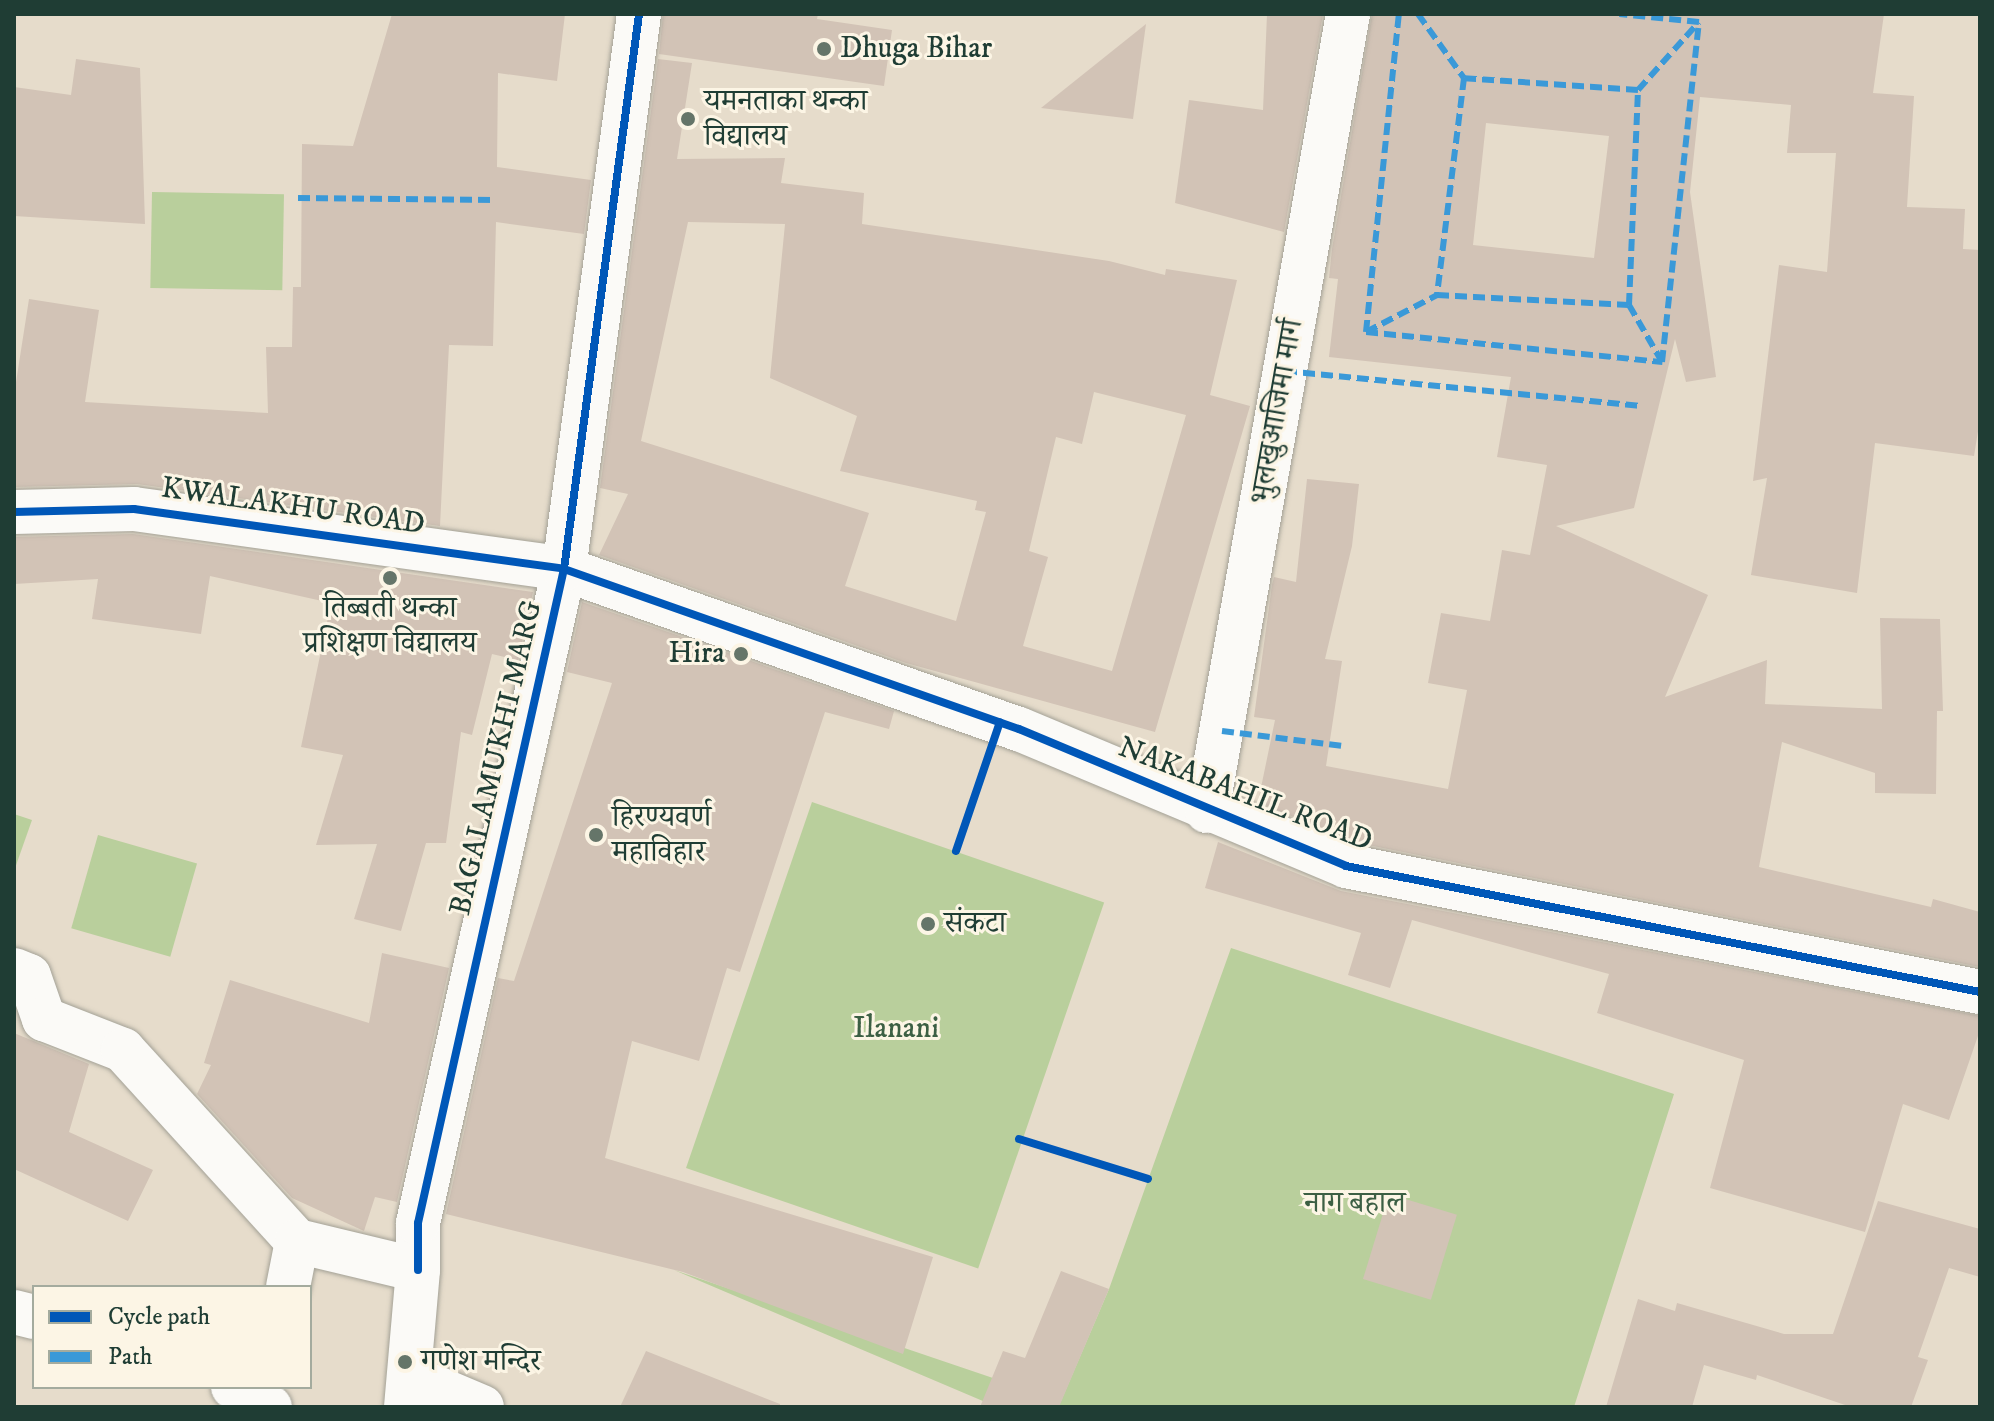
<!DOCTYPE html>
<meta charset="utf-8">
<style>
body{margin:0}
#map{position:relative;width:1994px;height:1421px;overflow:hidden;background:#e6dccb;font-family:"IM FELL DW Pica","Noto Serif Devanagari",serif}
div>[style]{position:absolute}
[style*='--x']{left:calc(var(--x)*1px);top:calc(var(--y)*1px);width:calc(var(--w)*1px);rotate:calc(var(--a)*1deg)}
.green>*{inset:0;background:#b9cf9c;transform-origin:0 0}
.building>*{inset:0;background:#d2c3b6;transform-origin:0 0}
.roads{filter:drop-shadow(0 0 2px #a3a196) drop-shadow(0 0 2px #a3a196)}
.minor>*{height:44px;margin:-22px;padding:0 22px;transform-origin:22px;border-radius:22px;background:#fbfaf7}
.quiet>*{height:6px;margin-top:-3px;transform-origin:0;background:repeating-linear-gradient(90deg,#3a99d8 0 12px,transparent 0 18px)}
.cycleway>*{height:8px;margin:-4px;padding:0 4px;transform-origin:4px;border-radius:4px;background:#0057b8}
.dots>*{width:22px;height:22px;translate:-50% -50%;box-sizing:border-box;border:4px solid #fcf5e5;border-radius:50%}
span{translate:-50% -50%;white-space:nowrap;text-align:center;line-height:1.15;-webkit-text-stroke:6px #fcf5e5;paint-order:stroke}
.poi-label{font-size:30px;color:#1f3d34}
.left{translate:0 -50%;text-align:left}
.right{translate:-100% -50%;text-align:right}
.street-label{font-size:30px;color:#1f3d34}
.park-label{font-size:30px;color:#3c5f44}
.frame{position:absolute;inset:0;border:16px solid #1f3d34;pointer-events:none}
.legend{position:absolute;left:32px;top:1285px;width:280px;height:104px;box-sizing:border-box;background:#fcf5e5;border:2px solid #a4ab9e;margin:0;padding:10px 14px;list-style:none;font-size:24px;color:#1f3d34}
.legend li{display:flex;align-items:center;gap:16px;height:40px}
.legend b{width:40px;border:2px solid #a4ab9e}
</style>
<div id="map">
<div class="green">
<div style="left:152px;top:192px;width:132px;height:96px;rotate:1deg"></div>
<div style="left:812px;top:802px;width:309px;height:387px;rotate:19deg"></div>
<div style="clip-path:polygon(14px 814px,32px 820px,14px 871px)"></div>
<div style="left:98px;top:835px;width:103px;height:97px;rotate:16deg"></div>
<div style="clip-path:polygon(1231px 948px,1674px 1094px,1574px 1407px,997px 1407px,674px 1270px,1061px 1401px,1109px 1289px)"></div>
</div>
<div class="building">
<div style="clip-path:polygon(392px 14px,565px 14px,557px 81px,498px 73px,497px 167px,591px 180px,584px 234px,496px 222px,493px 346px,449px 345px,440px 526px,137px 484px,14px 487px,14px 395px,29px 299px,99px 310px,85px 402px,268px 413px,266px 347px,292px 347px,293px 287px,301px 287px,302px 144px,353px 146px)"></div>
<div style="clip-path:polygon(663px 14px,818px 14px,817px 19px,892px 30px,884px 86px,659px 54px)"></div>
<div style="clip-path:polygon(1267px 14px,1323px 14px,1284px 232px,1175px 203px,1189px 100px,1263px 110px)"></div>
<div style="clip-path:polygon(evenodd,1372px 14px,1884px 14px,1873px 93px,1914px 96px,1907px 207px,1965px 209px,1963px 249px,1980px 250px,1980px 419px,1974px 456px,1875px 443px,1857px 593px,1751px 575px,1767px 478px,1753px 481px,1779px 265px,1827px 272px,1836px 153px,1787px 153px,1791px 105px,1700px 97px,1690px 192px,1716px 377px,1686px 382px,1675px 339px,1634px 508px,1556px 526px,1708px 595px,1665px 697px,1767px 660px,1765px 704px,1882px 709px,1880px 618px,1940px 619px,1943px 711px,1937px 711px,1936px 794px,1875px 793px,1875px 773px,1782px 742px,1759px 867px,1931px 907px,1933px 899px,1980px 912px,1980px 967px,1353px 842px,1258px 802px,1275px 720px,1254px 717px,1272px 585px,1274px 577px,1296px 582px,1307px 479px,1359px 484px,1352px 546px,1325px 659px,1342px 661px,1326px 766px,1448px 789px,1467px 690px,1428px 683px,1441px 613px,1490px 621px,1502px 550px,1530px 555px,1547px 465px,1497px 457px,1511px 377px,1329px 357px,1338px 279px,1329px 278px,1332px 249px,1372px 14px,1486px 123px,1609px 136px,1594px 258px,1473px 245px,1486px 123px)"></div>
<div style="clip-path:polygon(1146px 24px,1133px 119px,1041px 108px)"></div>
<div style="clip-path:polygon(76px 59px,140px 68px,145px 224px,14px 216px,14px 87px,71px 95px)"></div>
<div style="clip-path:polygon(evenodd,658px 59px,692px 63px,677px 159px,785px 158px,781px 183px,864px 193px,862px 224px,1109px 261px,1165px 275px,1166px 269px,1237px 280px,1210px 395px,1250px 406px,1155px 732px,906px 663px,599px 555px,628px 494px,600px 488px,658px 59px,688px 222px,785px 224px,770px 378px,857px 416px,840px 471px,977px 501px,975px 510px,986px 512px,956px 621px,845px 586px,869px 513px,641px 441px,688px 222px,658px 59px,1094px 392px,1186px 415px,1112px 671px,1023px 646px,1048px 557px,1029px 551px,1056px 437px,1082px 444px,1094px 392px)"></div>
<div style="clip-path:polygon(133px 534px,533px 592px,518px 660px,492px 654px,472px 735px,461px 732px,446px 843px,426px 843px,401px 931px,354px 919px,377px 844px,316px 845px,343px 755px,301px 747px,331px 603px,210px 576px,201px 634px,92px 619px,98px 579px,14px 584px,14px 537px)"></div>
<div style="clip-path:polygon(582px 602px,894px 711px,889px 729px,825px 712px,740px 972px,727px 968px,699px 1061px,632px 1041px,605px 1158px,933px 1257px,903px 1354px,683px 1272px,446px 1214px,498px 978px,514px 981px,612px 683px,567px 672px)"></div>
<div style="clip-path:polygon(1218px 842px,1341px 891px,1980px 1016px,1980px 1030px,1949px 1120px,1903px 1104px,1865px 1232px,1710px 1188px,1744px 1060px,1597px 1013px,1609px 974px,1412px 920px,1390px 988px,1348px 975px,1361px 933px,1205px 888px)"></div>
<div style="clip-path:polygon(382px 953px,449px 968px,397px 1202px,375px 1197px,364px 1231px,292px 1198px,197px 1094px,211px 1065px,204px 1063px,230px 980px,369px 1023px)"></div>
<div style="clip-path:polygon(14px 1033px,89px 1064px,69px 1132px,153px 1170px,128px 1221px,14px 1169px)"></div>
<div style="left:1389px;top:1194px;width:71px;height:89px;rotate:17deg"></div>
<div style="clip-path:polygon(1878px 1201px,1980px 1229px,1980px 1277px,1949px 1268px,1918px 1357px,1928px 1360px,1911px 1407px,1851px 1407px,1757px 1375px,1756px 1380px,1704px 1365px,1692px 1407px,1606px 1407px,1638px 1299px,1675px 1311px,1677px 1303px,1784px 1334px,1833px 1334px)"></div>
<div style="clip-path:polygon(1061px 1271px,1109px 1289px,1059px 1407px,980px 1407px,1003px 1351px,1025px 1358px)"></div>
<div style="clip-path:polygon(646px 1351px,780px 1404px,780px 1407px,620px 1407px)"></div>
</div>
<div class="roads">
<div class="minor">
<div style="--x:14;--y:512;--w:120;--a:-1.4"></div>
<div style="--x:134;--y:509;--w:434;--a:7.9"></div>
<div style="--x:564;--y:569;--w:482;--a:19.4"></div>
<div style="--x:1019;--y:729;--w:355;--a:22.7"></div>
<div style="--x:1346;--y:866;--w:646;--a:11.24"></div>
<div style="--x:1207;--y:811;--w:809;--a:-79.97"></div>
<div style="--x:14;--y:970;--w:16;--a:22"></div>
<div style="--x:29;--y:976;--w:46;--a:70.8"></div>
<div style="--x:44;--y:1019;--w:85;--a:21.4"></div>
<div style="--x:123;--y:1050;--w:258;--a:47.7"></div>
<div style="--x:297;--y:1241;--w:124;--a:13.5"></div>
<div style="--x:418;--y:1270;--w:138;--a:95"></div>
<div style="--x:418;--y:1270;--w:47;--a:-90"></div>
<div style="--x:418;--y:1223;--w:670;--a:-77.42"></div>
<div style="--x:564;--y:569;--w:560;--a:-82.3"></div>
<div style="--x:288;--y:1287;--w:47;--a:-78.9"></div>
<div style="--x:14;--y:1312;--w:21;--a:14"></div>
<div style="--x:411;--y:1377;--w:77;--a:22.9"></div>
<div style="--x:233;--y:1387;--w:42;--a:28.4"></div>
</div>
</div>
<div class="quiet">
<div style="--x:1418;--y:14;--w:79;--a:54.3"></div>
<div style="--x:1464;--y:78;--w:219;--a:97.1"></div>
<div style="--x:1437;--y:295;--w:192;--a:3"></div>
<div style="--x:1629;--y:305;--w:215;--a:-87.6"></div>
<div style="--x:1638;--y:90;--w:174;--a:-176.1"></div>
<div style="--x:1638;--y:90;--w:91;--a:-48.1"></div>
<div style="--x:298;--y:198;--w:198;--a:0.6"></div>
<div style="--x:1629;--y:305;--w:66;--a:59.9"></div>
<div style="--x:1366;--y:332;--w:298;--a:5.8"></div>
<div style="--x:1662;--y:362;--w:342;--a:-83.8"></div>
<div style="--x:1699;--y:22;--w:80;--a:-174.3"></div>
<div style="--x:1366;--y:332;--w:320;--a:-84.1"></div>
<div style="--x:1366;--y:332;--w:80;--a:-27.5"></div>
<div style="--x:1285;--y:371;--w:358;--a:5.6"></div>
<div style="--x:1222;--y:731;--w:122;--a:7.1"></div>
</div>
<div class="cycleway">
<div style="--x:14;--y:512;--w:120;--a:-1.4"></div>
<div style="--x:134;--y:509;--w:434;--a:7.9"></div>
<div style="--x:564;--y:569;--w:482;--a:19.4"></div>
<div style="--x:1019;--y:729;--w:355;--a:22.7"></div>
<div style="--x:1346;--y:866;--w:646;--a:11.24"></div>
<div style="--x:956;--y:851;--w:136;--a:-71.2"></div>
<div style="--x:1019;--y:1139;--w:135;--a:17.2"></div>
<div style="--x:418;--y:1270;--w:47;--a:-90"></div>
<div style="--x:418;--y:1223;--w:670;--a:-77.42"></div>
<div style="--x:564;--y:569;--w:560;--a:-82.3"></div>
</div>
<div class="dots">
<div style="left:824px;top:49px;background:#657569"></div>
<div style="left:688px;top:119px;background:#657569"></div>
<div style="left:390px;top:578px;background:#657569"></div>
<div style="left:741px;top:654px;background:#657569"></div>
<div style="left:596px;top:835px;background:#657569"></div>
<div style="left:928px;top:924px;background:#657569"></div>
<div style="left:405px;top:1362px;background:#657569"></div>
</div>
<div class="poi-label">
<span class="left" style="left:840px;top:49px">Dhuga Bihar</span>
<span class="left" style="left:704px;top:119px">यमनताका थन्का<br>विद्यालय</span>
<span style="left:390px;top:626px">तिब्बती थन्का<br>प्रशिक्षण विद्यालय</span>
<span class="right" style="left:725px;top:654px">Hira</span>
<span class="left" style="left:612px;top:835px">हिरण्यवर्ण<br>महाविहार</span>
<span class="left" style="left:944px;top:924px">संकटा</span>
<span class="left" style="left:421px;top:1362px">गणेश मन्दिर</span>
</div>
<div class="street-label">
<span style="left:1278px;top:412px;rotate:-80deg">भुलखुआजिमा मार्ग</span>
<span style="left:293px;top:507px;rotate:8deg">KWALAKHU ROAD</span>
<span style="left:497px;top:758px;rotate:-77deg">BAGALAMUKHI MARG</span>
<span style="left:1245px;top:795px;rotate:21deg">NAKABAHIL ROAD</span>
</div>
<div class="park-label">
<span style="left:896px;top:1029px">Ilanani</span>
<span style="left:1355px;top:1204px">नाग बहाल</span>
</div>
<div class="frame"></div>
<ul class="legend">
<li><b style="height:10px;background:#0057b8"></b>Cycle path</li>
<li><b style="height:10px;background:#3a99d8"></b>Path</li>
</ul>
</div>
